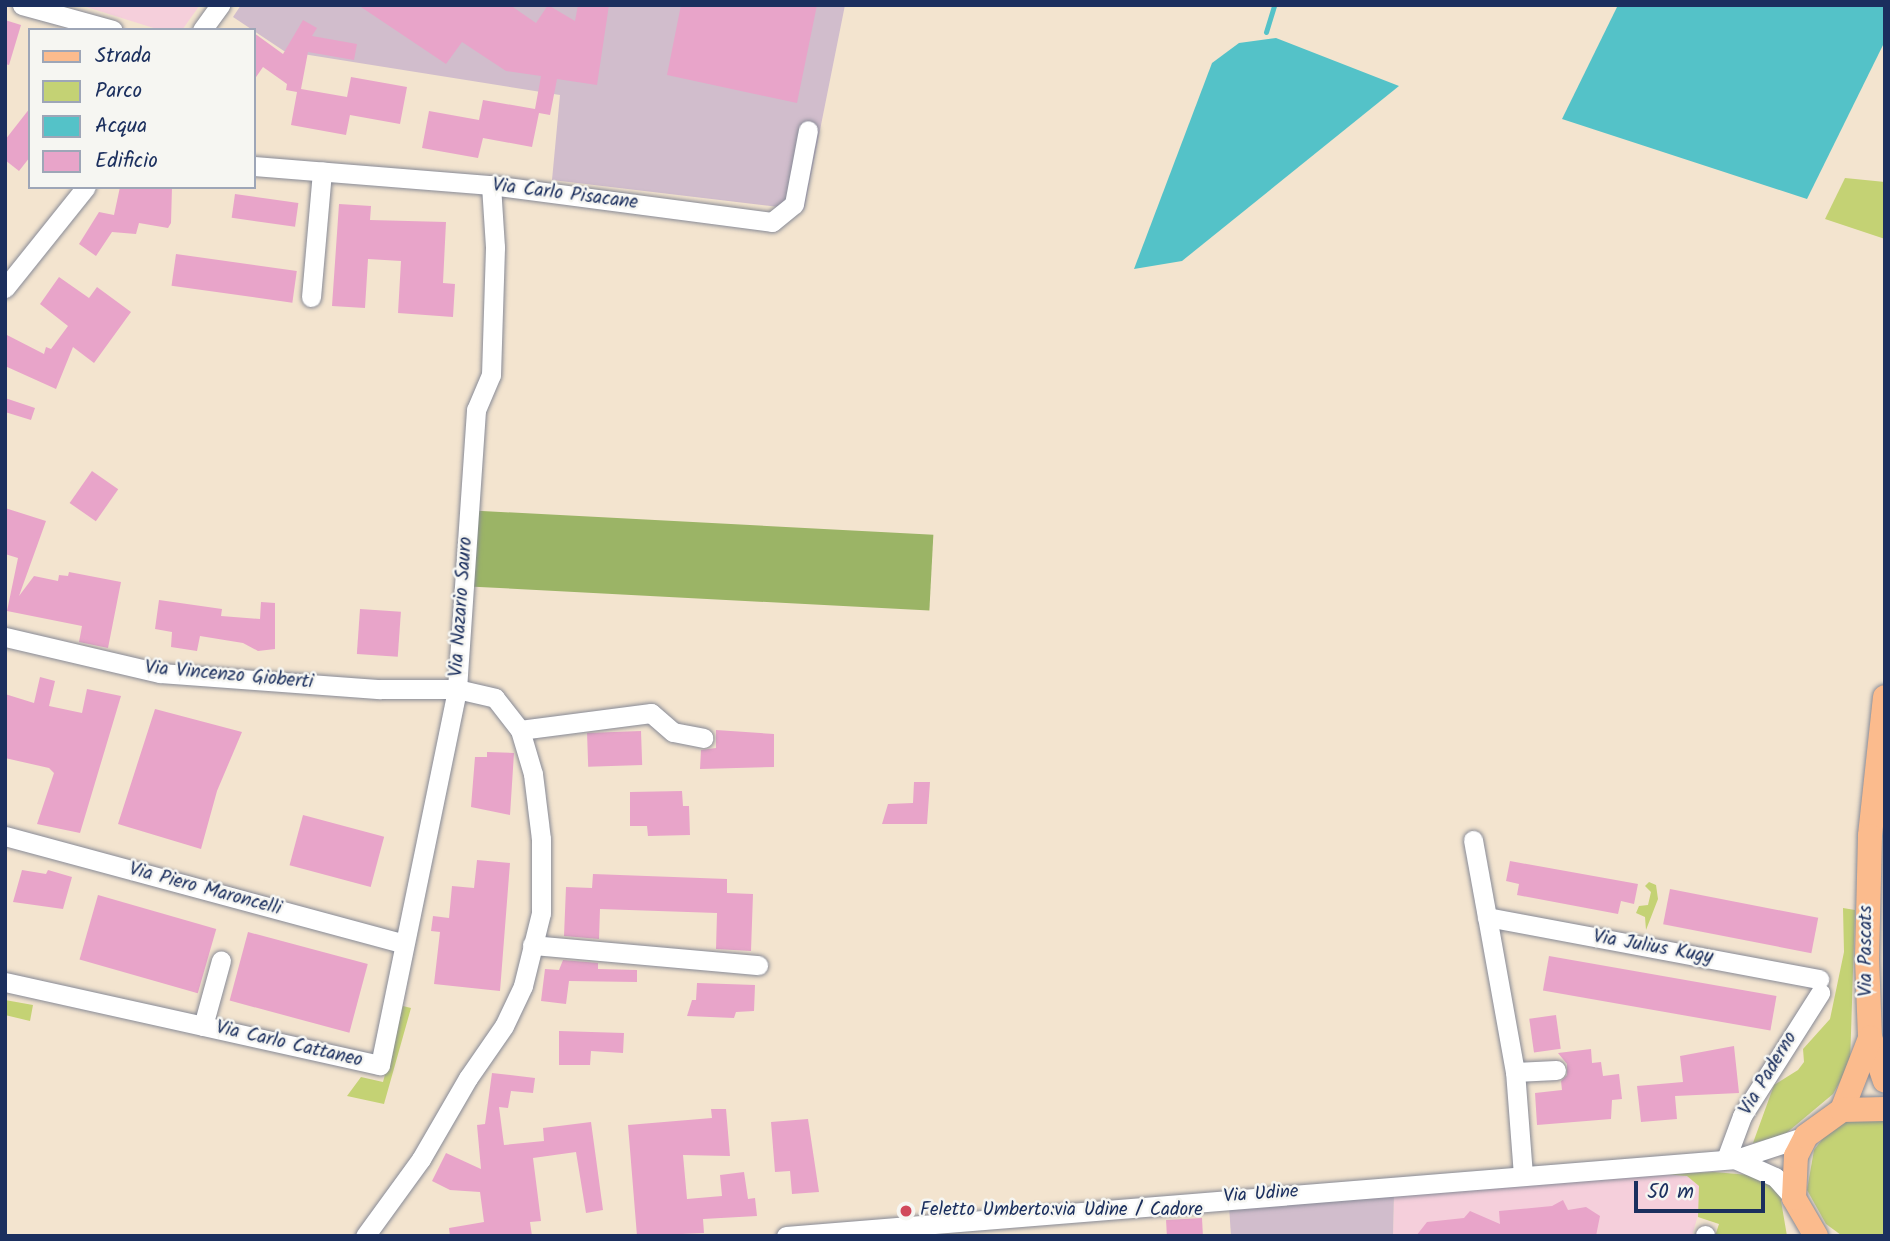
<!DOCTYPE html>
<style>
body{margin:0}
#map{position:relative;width:1890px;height:1241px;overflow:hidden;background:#f3e4cf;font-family:Kalam,sans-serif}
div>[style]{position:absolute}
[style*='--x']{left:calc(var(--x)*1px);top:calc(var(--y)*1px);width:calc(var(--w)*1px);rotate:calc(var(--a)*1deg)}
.built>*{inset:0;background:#f5cfdb}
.industrial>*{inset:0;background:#d1bdcc}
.green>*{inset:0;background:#c4d274}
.forest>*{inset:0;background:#9bb466;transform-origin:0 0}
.water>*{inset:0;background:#54c2c8}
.stream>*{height:5px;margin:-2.5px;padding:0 2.5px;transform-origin:2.5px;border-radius:2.5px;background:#54c2c8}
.building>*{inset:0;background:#e8a4c9;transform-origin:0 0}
.roads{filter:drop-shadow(0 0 2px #878a96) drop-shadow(0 0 2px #878a96)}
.minor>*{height:19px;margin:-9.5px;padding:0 9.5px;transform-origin:9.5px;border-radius:9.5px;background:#fff}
.major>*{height:24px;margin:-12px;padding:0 12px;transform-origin:12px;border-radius:12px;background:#fbbb8d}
.dots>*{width:19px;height:19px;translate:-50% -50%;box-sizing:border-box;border:4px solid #f6f6f2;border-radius:50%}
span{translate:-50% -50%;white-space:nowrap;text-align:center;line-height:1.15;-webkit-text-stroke:5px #f6f6f2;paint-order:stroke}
.street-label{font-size:19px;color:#1b2f5e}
.poi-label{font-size:19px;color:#1b2f5e}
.left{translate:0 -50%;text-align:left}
.frame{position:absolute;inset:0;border:7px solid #1b2f5e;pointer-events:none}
.legend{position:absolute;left:28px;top:28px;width:228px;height:161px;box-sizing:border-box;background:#f6f6f2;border:2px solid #9ea6b7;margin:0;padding:9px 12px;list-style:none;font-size:21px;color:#1b2f5e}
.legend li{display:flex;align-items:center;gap:14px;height:35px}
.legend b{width:35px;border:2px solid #9ea6b7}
.scale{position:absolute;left:1634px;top:1181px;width:131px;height:32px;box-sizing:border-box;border:4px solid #1b2f5e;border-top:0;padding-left:9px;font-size:21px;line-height:24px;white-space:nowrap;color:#1b2f5e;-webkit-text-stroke:5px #f6f6f2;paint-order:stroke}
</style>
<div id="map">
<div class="built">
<div style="clip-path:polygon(80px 5px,200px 5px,182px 30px,160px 30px)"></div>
<div style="clip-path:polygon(1664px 1174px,1687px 1176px,1699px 1186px,1702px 1201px,1692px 1236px,1393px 1236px,1394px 1195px)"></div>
</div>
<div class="industrial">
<div style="clip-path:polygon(241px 5px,845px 5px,804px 210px,552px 180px,560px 95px,284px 51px,233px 17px)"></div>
<div style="clip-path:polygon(1394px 1195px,1393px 1236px,1231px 1236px,1229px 1206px)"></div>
</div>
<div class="green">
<div style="clip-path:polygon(1845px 178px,1885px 182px,1885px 239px,1825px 219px)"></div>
<div style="clip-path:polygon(1649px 882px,1656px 885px,1658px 899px,1646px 930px,1645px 917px,1636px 913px,1639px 906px,1648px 905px,1651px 892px,1645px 886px)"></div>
<div style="clip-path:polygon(1843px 908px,1855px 910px,1850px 1064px,1833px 1094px,1784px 1135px,1753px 1143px,1774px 1085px,1798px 1070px,1804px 1062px,1803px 1049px,1830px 1019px,1844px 952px)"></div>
<div style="clip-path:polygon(5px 1000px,33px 1005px,30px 1021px,5px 1015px)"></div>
<div style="clip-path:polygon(403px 1006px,411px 1008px,384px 1104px,347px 1096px,361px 1077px,383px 1082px)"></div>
<div style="clip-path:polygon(1885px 1119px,1885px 1236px,1841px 1235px,1826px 1224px,1807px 1190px,1814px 1150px,1827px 1133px,1845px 1121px)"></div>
<div style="clip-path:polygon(1714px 1172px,1761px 1176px,1780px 1195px,1787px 1236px,1715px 1236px,1719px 1224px,1698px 1217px,1699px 1186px,1687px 1176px,1664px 1174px)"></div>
</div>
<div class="forest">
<div style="left:463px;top:510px;width:471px;height:76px;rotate:3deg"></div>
</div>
<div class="water">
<div style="clip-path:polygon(1618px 5px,1885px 5px,1885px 41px,1807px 199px,1562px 119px)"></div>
<div style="clip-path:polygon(1276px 38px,1399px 86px,1182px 261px,1134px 269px,1212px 63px,1239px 43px)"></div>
</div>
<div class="stream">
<div style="--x:1266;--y:32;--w:28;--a:-73"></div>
</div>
<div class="building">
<div style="clip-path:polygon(358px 5px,510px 5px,536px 23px,548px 5px,575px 21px,578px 5px,609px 5px,597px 85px,557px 79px,550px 115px,539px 113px,532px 147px,483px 138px,478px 158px,422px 148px,429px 111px,479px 120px,483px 100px,535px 109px,541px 76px,506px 71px,462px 42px,446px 64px)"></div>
<div style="clip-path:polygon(681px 5px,817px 5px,797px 103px,667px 75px)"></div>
<div style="clip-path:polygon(5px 20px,21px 25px,9px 65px,5px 64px)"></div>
<div style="clip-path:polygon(303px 20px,317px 28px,312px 36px,357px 44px,354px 60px,308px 52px,301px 89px,347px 97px,351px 77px,407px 87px,400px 124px,350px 115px,346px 135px,291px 125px,297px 92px,286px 90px,287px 84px,263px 67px,254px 80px,254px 33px,283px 54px)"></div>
<div style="clip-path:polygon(30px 108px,30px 157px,19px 171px,5px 160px,5px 140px)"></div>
<div style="clip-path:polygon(120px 187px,172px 187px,171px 223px,168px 228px,139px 223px,136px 234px,112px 232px,96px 256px,79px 244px,99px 212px,114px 215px)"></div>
<div style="left:235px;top:194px;width:64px;height:24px;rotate:8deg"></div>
<div style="clip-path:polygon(339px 204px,371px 206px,370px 220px,446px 222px,443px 283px,455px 284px,453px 317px,398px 313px,401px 261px,368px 259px,365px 308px,332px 306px)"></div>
<div style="left:176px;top:254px;width:122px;height:32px;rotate:8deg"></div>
<div style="clip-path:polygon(59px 277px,89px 298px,97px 287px,131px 312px,94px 363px,73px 347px,56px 389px,5px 366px,5px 334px,44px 354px,46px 347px,51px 349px,68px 326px,40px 304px)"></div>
<div style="clip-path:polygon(5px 398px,35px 408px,31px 420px,5px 412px)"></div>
<div style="left:92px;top:471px;width:32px;height:39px;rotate:35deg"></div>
<div style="clip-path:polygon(5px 508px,46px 521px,19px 596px,34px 576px,58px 581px,59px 575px,68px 576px,69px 572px,121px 582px,108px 648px,79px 642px,82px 626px,7px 611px,18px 558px,5px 554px)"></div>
<div style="clip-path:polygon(159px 600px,222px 609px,221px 616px,260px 619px,261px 602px,275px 603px,275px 649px,258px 651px,243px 643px,200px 636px,197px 651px,171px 647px,172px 632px,155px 629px)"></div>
<div style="left:360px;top:609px;width:41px;height:45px;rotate:4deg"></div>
<div style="clip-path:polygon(40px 677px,55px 681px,49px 706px,82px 713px,87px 689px,121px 696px,80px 833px,37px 824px,54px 773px,49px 768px,5px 758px,5px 694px,34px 703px)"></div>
<div style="clip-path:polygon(155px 709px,242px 732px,217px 791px,201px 849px,118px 824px)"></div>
<div style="clip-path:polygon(716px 730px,774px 734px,774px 767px,700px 769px,701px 750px,716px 748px)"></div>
<div style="left:641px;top:731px;width:34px;height:54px;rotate:88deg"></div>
<div style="clip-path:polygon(487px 752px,514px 753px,510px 815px,471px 807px,475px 757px,487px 757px)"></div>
<div style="clip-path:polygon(914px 782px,930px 782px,927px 824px,882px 824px,888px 804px,913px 803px)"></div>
<div style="clip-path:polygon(682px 791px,683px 806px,689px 806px,690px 835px,648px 836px,647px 826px,630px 826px,630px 792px)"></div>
<div style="left:303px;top:815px;width:84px;height:52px;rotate:15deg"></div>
<div style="clip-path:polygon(477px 860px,510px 863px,500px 991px,434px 984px,440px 932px,431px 931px,433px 916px,449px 918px,452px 886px,474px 888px)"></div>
<div style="clip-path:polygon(1510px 861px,1638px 884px,1634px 904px,1621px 901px,1618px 914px,1517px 895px,1519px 884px,1506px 881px)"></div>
<div style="clip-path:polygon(22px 870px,46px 874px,48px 870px,72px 877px,63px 909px,13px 902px)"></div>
<div style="clip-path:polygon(593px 874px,727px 879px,727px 893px,753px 894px,751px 951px,716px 949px,717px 913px,600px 909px,599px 939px,564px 936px,566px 887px,592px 888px)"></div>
<div style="left:1670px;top:889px;width:151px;height:36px;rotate:11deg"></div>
<div style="left:98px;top:895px;width:123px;height:67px;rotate:16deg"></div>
<div style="left:248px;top:932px;width:124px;height:71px;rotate:15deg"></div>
<div style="left:1549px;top:956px;width:231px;height:35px;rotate:10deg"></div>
<div style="clip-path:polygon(563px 960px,598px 963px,598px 969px,637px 970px,637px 982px,569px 981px,566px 1004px,541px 1001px,545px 969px,559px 970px)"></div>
<div style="clip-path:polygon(697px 983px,755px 985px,754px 1011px,736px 1012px,734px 1018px,687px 1016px,692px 1000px,696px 1000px)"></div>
<div style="left:1556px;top:1015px;width:34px;height:27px;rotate:82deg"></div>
<div style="clip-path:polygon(559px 1031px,624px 1033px,623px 1053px,591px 1051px,590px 1065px,559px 1065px)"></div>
<div style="clip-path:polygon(1734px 1046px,1739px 1093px,1675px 1096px,1677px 1119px,1641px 1122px,1637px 1086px,1683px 1082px,1680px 1056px)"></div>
<div style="clip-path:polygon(1591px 1049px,1592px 1063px,1601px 1062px,1603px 1076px,1619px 1074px,1622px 1099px,1612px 1100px,1611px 1119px,1537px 1125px,1535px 1093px,1562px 1090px,1561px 1081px,1567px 1075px,1567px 1064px,1558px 1053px)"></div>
<div style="clip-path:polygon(492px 1073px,535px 1078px,533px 1093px,511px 1091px,508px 1108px,499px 1107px,504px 1145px,544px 1141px,543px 1128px,591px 1122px,603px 1210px,586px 1213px,576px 1152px,533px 1158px,541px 1221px,530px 1222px,532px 1236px,450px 1236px,449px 1228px,484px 1222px,480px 1192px,450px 1190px,432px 1181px,446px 1153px,481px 1169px,477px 1125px,485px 1124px)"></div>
<div style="clip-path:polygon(711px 1109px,726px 1109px,730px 1156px,683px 1155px,687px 1199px,722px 1196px,720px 1175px,744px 1172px,748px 1199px,755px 1198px,757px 1216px,703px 1219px,704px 1233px,637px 1236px,628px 1125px,712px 1118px)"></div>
<div style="clip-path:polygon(808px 1119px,819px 1192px,792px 1194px,790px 1171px,775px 1172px,771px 1122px)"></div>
<div style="clip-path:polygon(1563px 1200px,1568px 1210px,1586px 1207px,1600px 1216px,1596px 1236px,1416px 1236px,1427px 1222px,1464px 1218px,1470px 1211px,1500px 1224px,1499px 1211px,1552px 1206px)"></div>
<div style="left:1202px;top:1218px;width:18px;height:36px;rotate:87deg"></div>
</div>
<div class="roads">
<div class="minor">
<div style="--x:22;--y:5;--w:94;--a:15.4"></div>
<div style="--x:202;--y:30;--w:31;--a:-54"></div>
<div style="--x:254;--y:166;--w:238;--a:4.6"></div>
<div style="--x:491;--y:185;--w:283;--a:7.5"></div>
<div style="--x:772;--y:222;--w:28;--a:-39"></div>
<div style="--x:794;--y:204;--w:75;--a:-79.3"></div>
<div style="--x:5;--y:288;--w:129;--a:-51.3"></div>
<div style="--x:311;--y:297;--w:126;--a:-85"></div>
<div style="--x:5;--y:637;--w:159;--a:13.1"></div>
<div style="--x:160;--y:673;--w:221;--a:4.2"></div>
<div style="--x:380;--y:689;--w:77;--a:0"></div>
<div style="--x:457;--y:689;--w:39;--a:13"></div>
<div style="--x:495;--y:698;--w:41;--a:52"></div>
<div style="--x:520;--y:730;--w:46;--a:73.5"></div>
<div style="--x:533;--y:774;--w:65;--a:83"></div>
<div style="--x:541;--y:839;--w:74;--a:90"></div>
<div style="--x:541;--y:913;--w:75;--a:103.9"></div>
<div style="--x:523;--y:986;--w:44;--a:115.4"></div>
<div style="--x:504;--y:1026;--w:63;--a:124.7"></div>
<div style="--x:468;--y:1078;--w:94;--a:120.1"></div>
<div style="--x:421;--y:1159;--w:95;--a:126"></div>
<div style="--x:520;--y:730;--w:132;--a:-7.4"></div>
<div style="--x:651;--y:713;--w:29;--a:41"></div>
<div style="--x:673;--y:732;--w:31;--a:11"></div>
<div style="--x:5;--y:836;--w:413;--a:15.1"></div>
<div style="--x:1473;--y:840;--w:78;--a:79.7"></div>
<div style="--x:532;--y:945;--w:227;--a:5.1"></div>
<div style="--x:5;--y:982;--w:384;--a:12.5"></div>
<div style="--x:380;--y:1065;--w:384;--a:-78.4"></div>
<div style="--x:457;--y:689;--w:280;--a:-86.1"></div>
<div style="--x:476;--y:410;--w:38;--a:-67"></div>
<div style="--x:491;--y:375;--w:128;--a:-88.2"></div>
<div style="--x:495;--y:247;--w:62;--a:-93.7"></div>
<div style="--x:203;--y:1026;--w:68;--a:-74.7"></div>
<div style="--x:1515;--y:1072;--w:41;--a:-2.8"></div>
<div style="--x:1726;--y:1159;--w:46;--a:-69.6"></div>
<div style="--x:1742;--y:1116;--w:146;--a:-57.6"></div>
<div style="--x:1737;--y:1160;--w:42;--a:24.1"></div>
<div style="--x:1775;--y:1177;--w:28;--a:48"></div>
<div style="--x:1523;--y:1175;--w:103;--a:-94.4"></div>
<div style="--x:1515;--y:1072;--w:158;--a:-100.2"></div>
<div style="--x:1487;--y:917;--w:338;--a:10.6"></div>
<div style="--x:786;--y:1236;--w:953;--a:-4.63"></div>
<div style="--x:1736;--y:1159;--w:74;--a:-18.2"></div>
<div style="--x:1705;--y:1236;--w:1;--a:-90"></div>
</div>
<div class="major">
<div style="--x:1885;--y:697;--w:140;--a:96.2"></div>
<div style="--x:1870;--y:836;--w:123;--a:91.4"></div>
<div style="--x:1867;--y:959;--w:78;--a:87.8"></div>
<div style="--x:1870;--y:1037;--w:46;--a:71.2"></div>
<div style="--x:1842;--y:1110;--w:77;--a:-68.7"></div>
<div style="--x:1816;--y:1236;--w:44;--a:-120.1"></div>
<div style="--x:1794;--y:1198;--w:42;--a:-87.3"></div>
<div style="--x:1796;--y:1156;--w:22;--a:-63"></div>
<div style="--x:1806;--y:1136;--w:44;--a:-35.8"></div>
<div style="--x:1842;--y:1110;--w:43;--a:-1.3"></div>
</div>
</div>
<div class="dots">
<div style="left:906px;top:1211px;background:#d1495b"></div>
</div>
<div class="street-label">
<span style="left:565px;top:195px;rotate:7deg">Via Carlo Pisacane</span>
<span style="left:462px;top:607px;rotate:-86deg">Via Nazario Sauro</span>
<span style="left:229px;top:676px;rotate:5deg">Via Vincenzo Gioberti</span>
<span style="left:205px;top:890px;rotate:15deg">Via Piero Maroncelli</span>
<span style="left:1653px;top:948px;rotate:10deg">Via Julius Kugy</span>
<span style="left:1867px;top:951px;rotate:-90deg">Via Pascats</span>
<span style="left:289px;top:1045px;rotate:13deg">Via Carlo Cattaneo</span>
<span style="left:1769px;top:1074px;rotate:-59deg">Via Paderno</span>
<span style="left:1261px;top:1195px;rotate:-4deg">Via Udine</span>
</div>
<div class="poi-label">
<span class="left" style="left:920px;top:1211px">Feletto Umberto:via Udine / Cadore</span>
</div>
<div class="frame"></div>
<ul class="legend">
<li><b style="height:9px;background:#fbbb8d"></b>Strada</li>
<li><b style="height:19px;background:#c4d274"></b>Parco</li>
<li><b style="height:19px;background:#54c2c8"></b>Acqua</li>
<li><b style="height:19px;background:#e8a4c9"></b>Edificio</li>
</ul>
<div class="scale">50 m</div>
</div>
